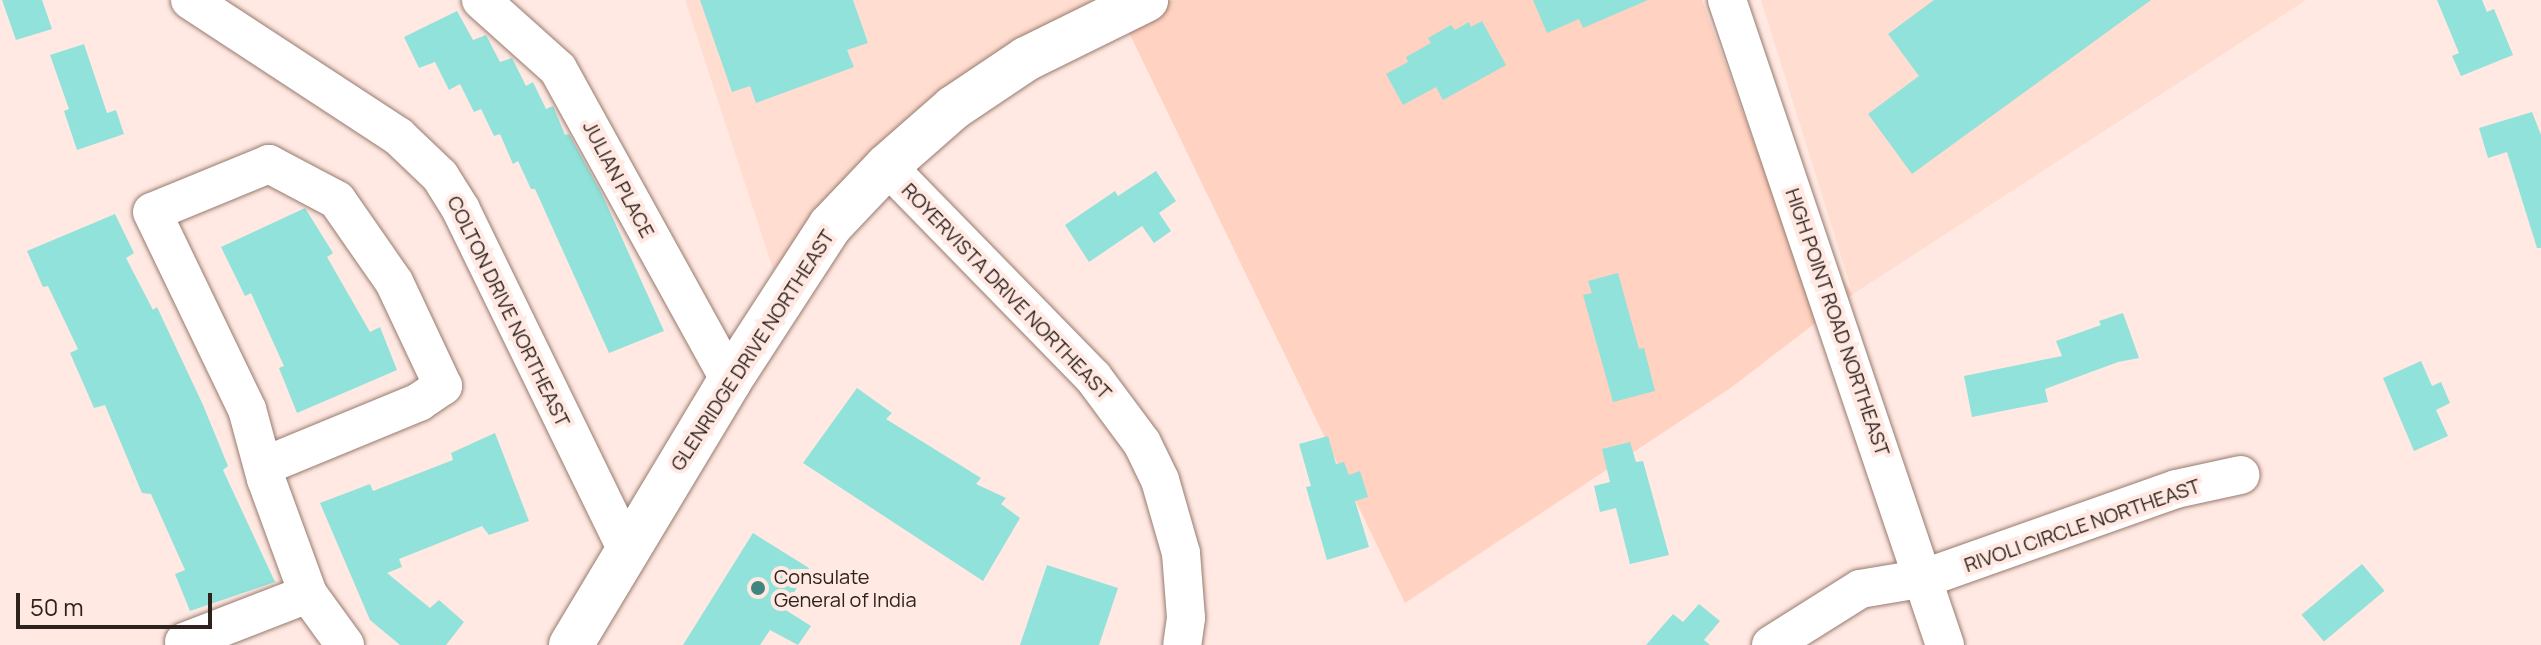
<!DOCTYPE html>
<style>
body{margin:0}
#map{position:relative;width:2541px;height:645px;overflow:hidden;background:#ffe9e2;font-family:Manrope,sans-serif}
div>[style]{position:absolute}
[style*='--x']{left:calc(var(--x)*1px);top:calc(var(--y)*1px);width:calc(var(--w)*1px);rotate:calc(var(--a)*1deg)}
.built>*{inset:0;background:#ffddd0}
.green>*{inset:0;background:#ffd2c1}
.building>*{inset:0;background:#90e2da;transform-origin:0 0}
.roads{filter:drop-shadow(0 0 2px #987a6e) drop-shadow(0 0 2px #987a6e)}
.minor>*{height:38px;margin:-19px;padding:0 19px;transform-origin:19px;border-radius:19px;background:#fff}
.major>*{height:44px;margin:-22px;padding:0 22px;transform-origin:22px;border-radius:22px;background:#fff}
.dots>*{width:22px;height:22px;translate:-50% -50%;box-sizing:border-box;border:4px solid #ffe9e2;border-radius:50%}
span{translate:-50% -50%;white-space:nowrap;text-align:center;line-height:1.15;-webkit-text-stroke:8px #ffe9e2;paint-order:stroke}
.street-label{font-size:20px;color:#2e221d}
.poi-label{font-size:20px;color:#2e221d}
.left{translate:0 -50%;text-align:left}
.scale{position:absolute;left:16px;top:593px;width:196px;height:36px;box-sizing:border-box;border:4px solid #2e221d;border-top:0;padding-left:10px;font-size:24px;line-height:28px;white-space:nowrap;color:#2e221d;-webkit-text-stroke:6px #ffe9e2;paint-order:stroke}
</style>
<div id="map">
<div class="built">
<div style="clip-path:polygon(685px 0,1116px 0,992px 60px,773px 269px)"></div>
<div style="clip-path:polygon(1761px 0,2306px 0,1853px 294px)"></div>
</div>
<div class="green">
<div style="clip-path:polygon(1174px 0,1702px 0,1765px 173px,1853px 294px,1732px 387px,1405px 603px,1120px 14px)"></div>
</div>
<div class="building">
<div style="clip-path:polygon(2px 0,42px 0,52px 29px,16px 40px)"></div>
<div style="clip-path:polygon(700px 0,853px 0,868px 43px,847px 50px,854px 67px,756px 103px,750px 86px,732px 92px)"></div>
<div style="clip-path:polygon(1533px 0,1648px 0,1583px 28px,1579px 19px,1547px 33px)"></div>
<div style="clip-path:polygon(1934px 0,2151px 0,1912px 174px,1868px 114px,1919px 76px,1888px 34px)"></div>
<div style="clip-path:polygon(2437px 0,2482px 0,2487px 12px,2494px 9px,2513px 55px,2461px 76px,2452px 56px,2459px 53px)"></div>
<div style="clip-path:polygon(457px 11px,473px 40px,486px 35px,500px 62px,512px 58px,526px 86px,533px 82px,546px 109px,553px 106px,565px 135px,569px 134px,601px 192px,664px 331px,609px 353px,535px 189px,531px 189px,518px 161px,513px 164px,500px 134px,494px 136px,481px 109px,474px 112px,460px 84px,449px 90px,435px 62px,419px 68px,404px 37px)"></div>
<div style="clip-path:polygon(1482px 21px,1506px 65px,1443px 100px,1436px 87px,1403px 105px,1386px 74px,1408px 62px,1406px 57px,1431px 43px,1428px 38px,1451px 25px,1455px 30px,1469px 22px,1471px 27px)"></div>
<div style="clip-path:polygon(84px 44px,107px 113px,116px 110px,124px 134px,77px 150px,64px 111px,69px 109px,50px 55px)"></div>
<div style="clip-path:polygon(2532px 112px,2541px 135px,2541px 248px,2537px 248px,2507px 152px,2488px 158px,2479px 128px)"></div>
<div style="clip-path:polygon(1156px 171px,1176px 201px,1159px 213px,1171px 231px,1154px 243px,1142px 226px,1089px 262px,1065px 225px,1115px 191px,1118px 196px)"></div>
<div style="clip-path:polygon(305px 208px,333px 253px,327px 257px,370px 332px,380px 327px,397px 370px,297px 413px,279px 368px,284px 366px,251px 293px,245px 296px,221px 247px)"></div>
<div style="clip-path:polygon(115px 214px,134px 253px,126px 258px,153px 310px,157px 307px,203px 405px,228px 466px,223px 470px,275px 582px,190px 611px,175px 574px,185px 570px,151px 494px,142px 493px,105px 405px,94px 408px,70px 353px,78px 349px,48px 286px,43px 287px,27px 251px)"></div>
<div style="clip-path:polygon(1618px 273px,1639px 349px,1644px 348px,1655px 391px,1613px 402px,1583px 295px,1592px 293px,1588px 281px)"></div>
<div style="clip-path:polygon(2123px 313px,2139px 358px,2118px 362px,2045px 389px,2048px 402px,1972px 417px,1964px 376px,2062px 356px,2056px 341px,2101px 325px,2099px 321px)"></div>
<div style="clip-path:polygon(2421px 361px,2432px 386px,2441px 382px,2450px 403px,2436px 410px,2448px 436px,2414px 451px,2383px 378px)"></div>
<div style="clip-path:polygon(857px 388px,892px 413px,886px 419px,981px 478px,976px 484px,1006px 498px,1001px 504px,1020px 518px,983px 581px,803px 463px)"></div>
<div style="clip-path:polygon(495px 433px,529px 521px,489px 535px,482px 526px,399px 559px,402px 567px,387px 573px,430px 608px,439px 600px,464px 622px,446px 645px,400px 645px,370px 620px,320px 503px,370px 484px,373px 491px,453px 460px,451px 453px)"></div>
<div style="clip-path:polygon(1328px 436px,1336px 464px,1344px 462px,1349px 475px,1360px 471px,1368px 497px,1355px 501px,1369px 547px,1327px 560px,1306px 487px,1311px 486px,1299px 444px)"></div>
<div style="clip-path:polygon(1630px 442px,1636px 462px,1643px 461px,1669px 555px,1630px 564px,1616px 508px,1600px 512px,1594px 486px,1610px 482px,1602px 449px)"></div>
<div style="clip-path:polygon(753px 533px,809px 568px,784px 609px,811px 626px,798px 645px,770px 630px,760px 645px,683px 645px)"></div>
<div style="left:2362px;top:564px;width:35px;height:79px;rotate:50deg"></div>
<div style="clip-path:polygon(1047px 565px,1118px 588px,1099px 645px,1020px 645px)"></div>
<div style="clip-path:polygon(1699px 604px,1720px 621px,1704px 640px,1710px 645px,1646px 645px,1673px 614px,1683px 622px)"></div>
</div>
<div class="roads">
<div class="minor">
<div style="--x:190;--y:0;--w:249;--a:33.2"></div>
<div style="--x:398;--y:136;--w:58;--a:43.6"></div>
<div style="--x:440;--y:176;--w:40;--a:58"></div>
<div style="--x:461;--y:210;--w:379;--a:64"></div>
<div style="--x:481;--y:0;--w:103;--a:41.9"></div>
<div style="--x:558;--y:69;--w:355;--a:61.1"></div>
<div style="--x:1727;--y:0;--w:681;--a:71.33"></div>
<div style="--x:887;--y:166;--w:295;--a:45.7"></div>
<div style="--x:1093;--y:377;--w:82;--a:53.4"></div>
<div style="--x:1142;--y:443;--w:41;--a:64.1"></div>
<div style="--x:1160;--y:480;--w:76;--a:74"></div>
<div style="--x:1181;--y:553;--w:65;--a:85.6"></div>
<div style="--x:1186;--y:618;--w:27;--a:98"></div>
<div style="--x:264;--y:466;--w:168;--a:-22.4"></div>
<div style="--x:419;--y:402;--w:29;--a:-34"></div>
<div style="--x:443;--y:386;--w:115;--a:-115.2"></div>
<div style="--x:394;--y:282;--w:100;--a:-124.8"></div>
<div style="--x:337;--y:200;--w:77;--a:-152.1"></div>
<div style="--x:269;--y:164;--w:126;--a:157.7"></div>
<div style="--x:152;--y:212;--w:219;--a:64.3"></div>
<div style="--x:247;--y:409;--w:73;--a:74.8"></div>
<div style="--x:266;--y:479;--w:122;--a:69.9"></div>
<div style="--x:308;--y:594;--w:63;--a:54"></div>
<div style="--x:184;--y:642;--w:133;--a:-21.2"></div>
<div style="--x:1771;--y:645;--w:105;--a:-32.2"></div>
<div style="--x:1860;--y:589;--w:66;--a:-9.6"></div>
<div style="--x:1925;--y:578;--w:266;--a:-19.5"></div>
<div style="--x:2176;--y:489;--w:66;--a:-12.3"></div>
</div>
<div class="major">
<div style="--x:571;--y:645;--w:309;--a:-59"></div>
<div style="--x:730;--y:380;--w:184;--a:-57"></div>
<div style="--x:830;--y:226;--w:83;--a:-46.5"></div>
<div style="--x:887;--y:166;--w:88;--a:-41.3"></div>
<div style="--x:953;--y:108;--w:88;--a:-33.9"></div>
<div style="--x:1026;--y:59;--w:134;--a:-26.2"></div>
</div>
</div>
<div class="dots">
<div style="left:758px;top:588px;background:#408680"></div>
</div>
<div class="street-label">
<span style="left:619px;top:179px;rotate:62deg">JULIAN PLACE</span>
<span style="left:1007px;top:291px;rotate:46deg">ROYERVISTA DRIVE NORTHEAST</span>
<span style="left:509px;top:311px;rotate:64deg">COLTON DRIVE NORTHEAST</span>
<span style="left:1838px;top:322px;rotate:71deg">HIGH POINT ROAD NORTHEAST</span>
<span style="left:752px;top:350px;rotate:-57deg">GLENRIDGE DRIVE NORTHEAST</span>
<span style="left:2082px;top:525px;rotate:-19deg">RIVOLI CIRCLE NORTHEAST</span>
</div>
<div class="poi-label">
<span class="left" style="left:774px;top:588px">Consulate<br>General of India</span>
</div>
<div class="scale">50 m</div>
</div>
